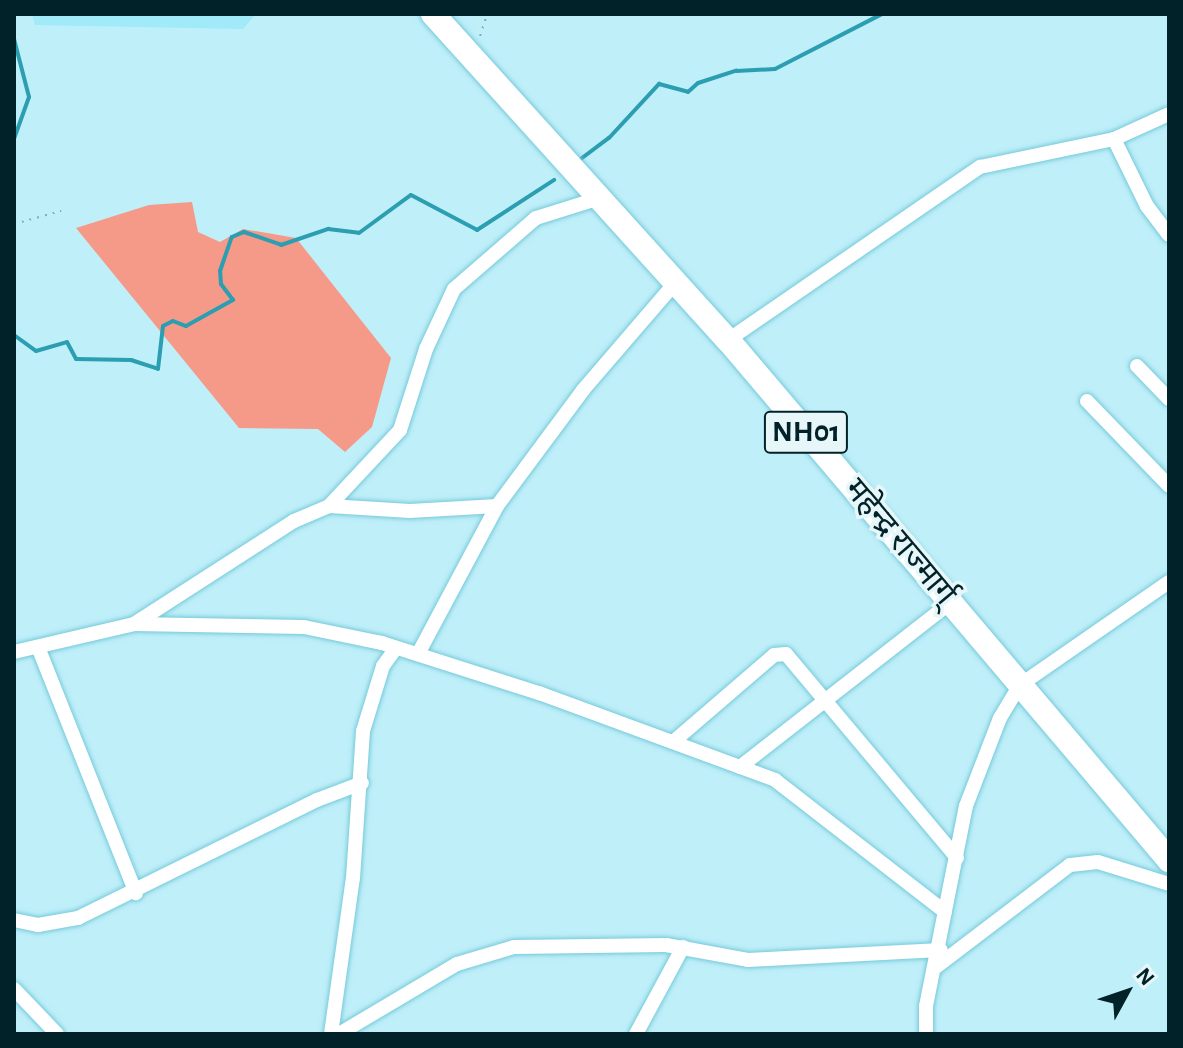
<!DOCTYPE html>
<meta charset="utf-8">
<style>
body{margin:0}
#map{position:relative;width:1183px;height:1048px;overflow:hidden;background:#bfeff9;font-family:"Alegreya Sans","Noto Sans Devanagari",sans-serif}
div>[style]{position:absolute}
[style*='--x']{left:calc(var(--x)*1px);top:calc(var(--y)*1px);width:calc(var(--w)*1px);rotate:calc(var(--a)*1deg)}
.built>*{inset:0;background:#a0eaf9}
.green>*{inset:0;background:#f59a89}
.stream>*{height:4px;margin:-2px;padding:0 2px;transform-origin:2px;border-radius:2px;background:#2b9eb1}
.path>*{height:2px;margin-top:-1px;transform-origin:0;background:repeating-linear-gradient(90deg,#80acb4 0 2px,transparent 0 8px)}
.roads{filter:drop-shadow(0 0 2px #76cada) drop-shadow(0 0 2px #76cada)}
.minor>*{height:14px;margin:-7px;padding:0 7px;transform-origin:7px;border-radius:7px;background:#fff}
.trunk>*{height:24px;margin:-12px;padding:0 12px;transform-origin:12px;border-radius:12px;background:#fff}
span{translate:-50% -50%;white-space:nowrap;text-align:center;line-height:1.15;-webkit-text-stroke:7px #e7f6f9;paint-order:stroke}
.shield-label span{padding:2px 6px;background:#e7f6f9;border:2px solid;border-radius:6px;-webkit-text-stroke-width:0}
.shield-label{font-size:30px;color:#002228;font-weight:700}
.street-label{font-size:32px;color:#002228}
.frame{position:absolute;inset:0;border:16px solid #002228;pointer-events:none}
.north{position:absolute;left:1087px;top:952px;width:80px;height:80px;-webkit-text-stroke:6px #e7f6f9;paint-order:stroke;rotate:50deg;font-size:22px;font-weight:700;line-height:32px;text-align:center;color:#002228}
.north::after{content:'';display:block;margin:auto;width:28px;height:36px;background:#002228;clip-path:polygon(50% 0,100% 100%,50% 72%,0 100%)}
</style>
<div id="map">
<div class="built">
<div style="clip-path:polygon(32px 14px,256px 14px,243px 29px,35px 25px)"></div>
</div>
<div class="green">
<div style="clip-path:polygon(192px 202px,198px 232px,220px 242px,243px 229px,296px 238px,391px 358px,372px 427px,345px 452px,318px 429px,239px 428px,76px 228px,149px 205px)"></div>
</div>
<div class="stream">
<div style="--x:14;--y:39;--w:60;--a:75.5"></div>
<div style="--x:29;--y:97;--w:45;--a:109.7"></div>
<div style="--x:578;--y:161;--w:39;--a:-37"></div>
<div style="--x:609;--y:138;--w:74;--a:-47.2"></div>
<div style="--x:659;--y:84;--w:30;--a:15"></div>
<div style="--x:688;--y:92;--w:13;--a:-42"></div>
<div style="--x:698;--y:83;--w:40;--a:-18"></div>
<div style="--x:736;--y:71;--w:39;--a:-3"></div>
<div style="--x:775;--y:69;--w:120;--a:-27.2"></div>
<div style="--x:14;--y:335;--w:27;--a:36"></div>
<div style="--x:36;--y:351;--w:32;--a:-16"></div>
<div style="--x:67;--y:342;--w:19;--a:62"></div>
<div style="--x:76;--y:359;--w:55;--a:1"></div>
<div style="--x:131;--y:360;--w:28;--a:18"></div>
<div style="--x:158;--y:369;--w:43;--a:-83.4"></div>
<div style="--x:163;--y:326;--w:11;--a:-27"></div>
<div style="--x:173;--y:321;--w:14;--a:21"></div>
<div style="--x:186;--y:326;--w:54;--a:-29"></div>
<div style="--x:233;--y:300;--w:20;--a:-127"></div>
<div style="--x:221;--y:284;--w:13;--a:-94"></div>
<div style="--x:220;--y:271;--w:36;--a:-71"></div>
<div style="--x:232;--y:237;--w:13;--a:-23"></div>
<div style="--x:244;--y:232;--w:39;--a:19"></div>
<div style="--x:281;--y:245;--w:50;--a:-18.8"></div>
<div style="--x:328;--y:229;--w:31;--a:7"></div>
<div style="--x:359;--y:233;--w:64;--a:-36.2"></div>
<div style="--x:411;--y:195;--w:75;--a:27.9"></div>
<div style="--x:477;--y:230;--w:92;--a:-33"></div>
</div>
<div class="path">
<div style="--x:480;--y:36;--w:23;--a:-72"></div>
<div style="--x:14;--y:189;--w:5;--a:-68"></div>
<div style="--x:14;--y:224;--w:49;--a:-15.5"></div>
</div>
<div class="roads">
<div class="minor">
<div style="--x:1114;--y:139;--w:75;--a:63.8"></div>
<div style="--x:1147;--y:206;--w:36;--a:53"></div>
<div style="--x:728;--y:340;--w:306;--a:-34.5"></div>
<div style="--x:980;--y:167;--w:137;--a:-11.8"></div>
<div style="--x:1114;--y:139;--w:60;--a:-24.4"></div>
<div style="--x:1137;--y:366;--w:46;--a:45.9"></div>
<div style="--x:1087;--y:401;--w:118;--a:46"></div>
<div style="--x:329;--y:506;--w:104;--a:-46.9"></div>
<div style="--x:400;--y:430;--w:85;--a:-72.2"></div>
<div style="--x:426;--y:349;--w:66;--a:-65"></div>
<div style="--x:454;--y:289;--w:108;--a:-40.9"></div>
<div style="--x:536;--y:218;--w:67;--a:-17.4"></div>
<div style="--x:134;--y:624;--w:170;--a:1"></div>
<div style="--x:304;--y:627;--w:80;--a:11.6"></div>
<div style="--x:382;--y:643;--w:165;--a:17.7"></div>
<div style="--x:539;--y:693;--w:252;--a:20.2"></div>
<div style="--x:775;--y:780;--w:215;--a:37.8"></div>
<div style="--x:38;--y:647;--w:265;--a:68.3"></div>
<div style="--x:14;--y:652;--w:123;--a:-13.1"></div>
<div style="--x:134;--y:624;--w:190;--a:-32.8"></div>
<div style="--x:294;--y:521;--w:38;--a:-23"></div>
<div style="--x:329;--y:506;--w:81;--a:3.5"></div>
<div style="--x:410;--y:511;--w:87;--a:-3.3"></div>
<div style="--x:497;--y:506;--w:144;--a:-53.4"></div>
<div style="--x:583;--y:390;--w:141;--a:-49.3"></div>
<div style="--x:418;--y:654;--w:168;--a:-61.9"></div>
<div style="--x:673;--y:742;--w:133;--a:-40.7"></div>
<div style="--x:774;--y:655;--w:12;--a:-5"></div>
<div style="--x:786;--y:654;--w:266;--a:50"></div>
<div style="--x:740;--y:767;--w:268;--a:-38"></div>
<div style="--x:14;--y:920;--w:25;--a:12"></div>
<div style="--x:38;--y:925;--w:41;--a:-9.9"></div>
<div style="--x:78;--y:918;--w:267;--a:-26.3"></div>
<div style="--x:317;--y:800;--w:48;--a:-20.7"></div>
<div style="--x:936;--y:967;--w:168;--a:-37.3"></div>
<div style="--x:1070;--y:865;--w:28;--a:-6"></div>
<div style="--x:1098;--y:862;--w:74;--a:17.2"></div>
<div style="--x:14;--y:989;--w:62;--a:46.3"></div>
<div style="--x:331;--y:1034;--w:158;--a:-82"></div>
<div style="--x:353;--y:878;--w:147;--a:-86.1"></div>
<div style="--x:363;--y:731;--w:68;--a:-72.9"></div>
<div style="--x:383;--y:666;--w:22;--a:-54"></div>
<div style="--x:339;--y:1034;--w:137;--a:-30.7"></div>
<div style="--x:457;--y:964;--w:59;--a:-16.6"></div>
<div style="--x:514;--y:947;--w:152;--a:-0.8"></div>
<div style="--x:666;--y:945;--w:83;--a:10.4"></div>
<div style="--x:748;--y:960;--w:193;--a:-3"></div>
<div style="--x:636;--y:1034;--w:99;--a:-61.6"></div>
<div style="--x:926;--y:1034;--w:28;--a:-90"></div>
<div style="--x:926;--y:1006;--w:204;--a:-78.7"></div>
<div style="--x:966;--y:806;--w:94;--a:-68.9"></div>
<div style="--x:1000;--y:718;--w:39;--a:-59"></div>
<div style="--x:1020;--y:685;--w:181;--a:-34.7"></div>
</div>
<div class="trunk">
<div style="--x:433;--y:14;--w:440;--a:47.9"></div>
<div style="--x:728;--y:340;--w:682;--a:49.7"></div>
</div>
</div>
<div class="shield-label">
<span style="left:806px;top:432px">NH01</span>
</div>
<div class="street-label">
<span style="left:900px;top:542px;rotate:50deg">महेन्द्र राज्मार्ग्</span>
</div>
<div class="frame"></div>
<div class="north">N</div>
</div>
